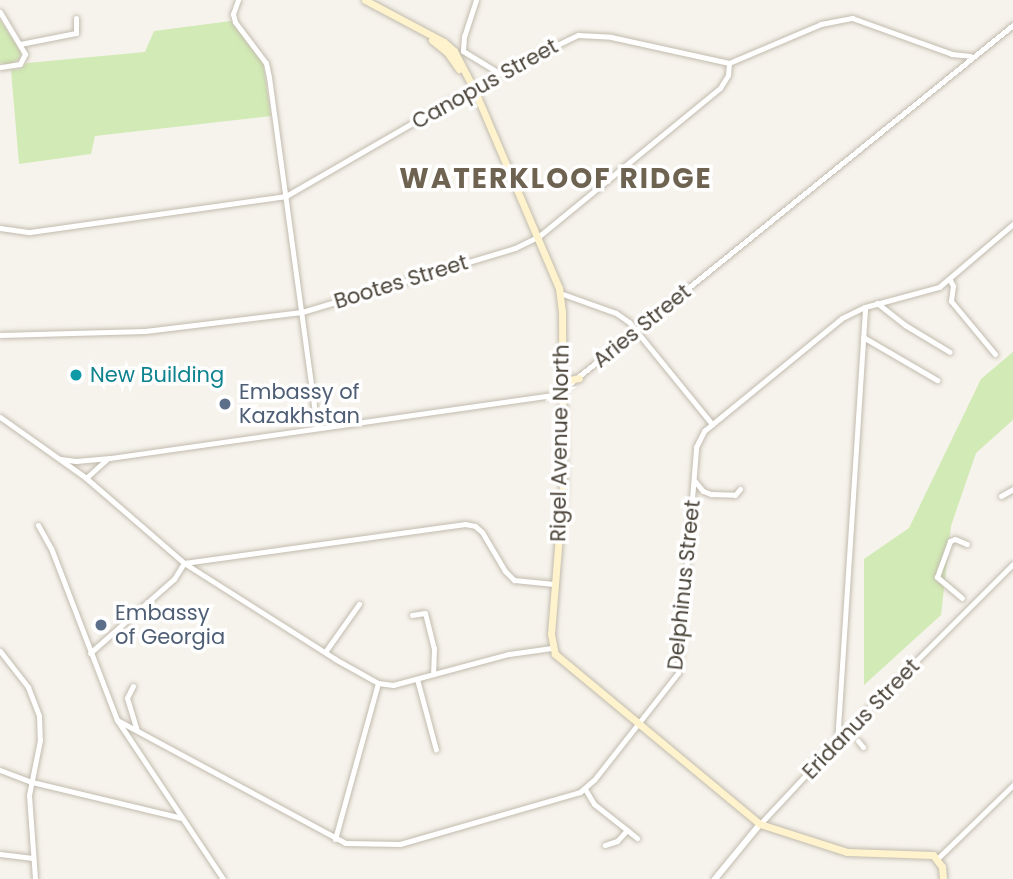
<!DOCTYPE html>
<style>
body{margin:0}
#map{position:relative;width:1013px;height:879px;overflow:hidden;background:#f6f3ec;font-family:Poppins,sans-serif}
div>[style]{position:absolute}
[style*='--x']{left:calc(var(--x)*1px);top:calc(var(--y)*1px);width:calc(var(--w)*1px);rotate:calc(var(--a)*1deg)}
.green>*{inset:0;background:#d2eab5}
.roads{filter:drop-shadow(0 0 2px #c2bbae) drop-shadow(0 0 2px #c2bbae)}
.minor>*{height:5px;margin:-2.5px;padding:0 2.5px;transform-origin:2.5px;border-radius:2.5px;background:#fff}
.tertiary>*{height:6px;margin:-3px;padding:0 3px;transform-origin:3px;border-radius:3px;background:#fff}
.secondary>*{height:7px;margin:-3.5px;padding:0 3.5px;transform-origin:3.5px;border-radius:3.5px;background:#fff3cd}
.dots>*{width:19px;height:19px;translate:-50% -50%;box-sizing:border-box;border:4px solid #fff;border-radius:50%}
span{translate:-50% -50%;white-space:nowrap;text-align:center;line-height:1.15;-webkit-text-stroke:7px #fff;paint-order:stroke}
.street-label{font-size:21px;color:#4b4439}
.culture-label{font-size:21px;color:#0d838f}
.left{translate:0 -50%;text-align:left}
.service-label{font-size:21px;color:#4e5e75}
.district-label{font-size:28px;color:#6e6250;font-weight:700;letter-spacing:2px}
</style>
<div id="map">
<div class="green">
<div style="clip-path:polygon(0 20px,21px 51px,20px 58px,10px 65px,0 63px)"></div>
<div style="clip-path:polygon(231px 21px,263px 63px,271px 116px,95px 136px,91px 154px,19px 164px,11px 70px,20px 69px,27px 63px,145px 52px,154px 31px)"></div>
<div style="clip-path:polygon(1013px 352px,1013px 420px,976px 453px,951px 526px,941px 615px,864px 685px,864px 559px,909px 528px,981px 379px)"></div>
</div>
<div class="roads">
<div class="minor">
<div style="--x:238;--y:0;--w:15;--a:110"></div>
<div style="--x:233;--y:14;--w:8;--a:76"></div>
<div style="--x:235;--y:22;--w:51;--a:52.9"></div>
<div style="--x:266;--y:63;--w:14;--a:78"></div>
<div style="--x:269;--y:77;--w:352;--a:82.2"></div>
<div style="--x:476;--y:0;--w:38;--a:108"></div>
<div style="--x:464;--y:36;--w:15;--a:94"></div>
<div style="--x:463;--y:51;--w:42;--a:31.4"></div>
<div style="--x:0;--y:12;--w:49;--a:59.2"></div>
<div style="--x:25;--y:54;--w:11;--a:117"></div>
<div style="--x:20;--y:64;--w:20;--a:171"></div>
<div style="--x:20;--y:44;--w:57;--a:-11.1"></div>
<div style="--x:76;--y:33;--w:15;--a:-90"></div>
<div style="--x:0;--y:228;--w:30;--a:8"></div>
<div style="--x:30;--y:232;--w:259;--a:-8"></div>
<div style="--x:286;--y:196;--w:246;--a:-30"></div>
<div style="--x:499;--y:73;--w:88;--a:-25.7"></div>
<div style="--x:578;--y:35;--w:33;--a:3"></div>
<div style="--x:611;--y:37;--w:121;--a:12.4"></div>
<div style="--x:729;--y:63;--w:100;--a:-23"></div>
<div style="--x:821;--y:24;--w:32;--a:-11"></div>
<div style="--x:852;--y:18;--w:106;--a:19.8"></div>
<div style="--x:952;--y:54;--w:18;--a:6"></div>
<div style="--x:950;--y:280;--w:7;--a:63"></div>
<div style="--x:953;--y:286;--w:15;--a:98"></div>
<div style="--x:951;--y:301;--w:69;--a:50.3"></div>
<div style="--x:560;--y:293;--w:59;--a:19.7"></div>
<div style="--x:616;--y:313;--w:16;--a:35"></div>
<div style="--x:629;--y:322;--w:132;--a:50.9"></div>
<div style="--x:877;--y:303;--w:36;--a:38"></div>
<div style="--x:905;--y:325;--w:52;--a:31"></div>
<div style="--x:0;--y:335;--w:145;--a:-1.6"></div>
<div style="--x:145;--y:331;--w:158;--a:-6.9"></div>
<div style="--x:302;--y:312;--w:222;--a:-16.7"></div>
<div style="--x:515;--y:248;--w:25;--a:-26"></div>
<div style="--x:538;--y:237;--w:235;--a:-39.3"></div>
<div style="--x:720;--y:88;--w:15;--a:-58"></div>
<div style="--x:728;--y:75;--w:12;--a:-85"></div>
<div style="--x:863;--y:337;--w:86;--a:30.2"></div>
<div style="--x:0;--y:417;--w:105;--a:35.3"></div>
<div style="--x:86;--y:478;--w:130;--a:40.9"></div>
<div style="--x:184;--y:563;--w:179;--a:32.4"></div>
<div style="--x:335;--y:659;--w:49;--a:29.2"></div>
<div style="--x:378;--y:683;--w:15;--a:8"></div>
<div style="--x:393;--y:685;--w:120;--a:-15"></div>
<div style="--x:509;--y:654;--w:43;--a:-7.9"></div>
<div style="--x:60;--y:459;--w:16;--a:7"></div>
<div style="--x:76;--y:461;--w:34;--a:-5"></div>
<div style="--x:110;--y:458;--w:452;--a:-8.1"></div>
<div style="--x:557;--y:394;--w:587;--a:-38.98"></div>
<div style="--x:86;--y:478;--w:28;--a:-42"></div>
<div style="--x:694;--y:480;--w:14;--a:51"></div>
<div style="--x:703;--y:491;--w:9;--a:21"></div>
<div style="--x:711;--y:494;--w:24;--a:2"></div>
<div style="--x:735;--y:495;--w:8;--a:-50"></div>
<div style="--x:1001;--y:496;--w:14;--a:-30"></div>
<div style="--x:38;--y:525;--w:26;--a:61"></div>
<div style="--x:51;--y:548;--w:184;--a:69"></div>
<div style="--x:117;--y:720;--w:191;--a:56.3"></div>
<div style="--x:962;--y:598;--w:33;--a:-140"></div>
<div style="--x:937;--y:577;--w:38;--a:-70"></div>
<div style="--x:950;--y:541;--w:5;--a:-22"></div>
<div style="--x:955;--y:539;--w:13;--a:23"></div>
<div style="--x:412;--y:615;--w:13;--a:-9"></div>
<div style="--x:425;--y:613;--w:36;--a:76"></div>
<div style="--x:434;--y:648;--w:26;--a:92"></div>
<div style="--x:0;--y:651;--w:46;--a:52.1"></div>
<div style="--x:28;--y:687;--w:31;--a:69"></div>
<div style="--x:39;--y:716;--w:24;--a:88"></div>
<div style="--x:40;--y:740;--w:56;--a:101.3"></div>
<div style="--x:29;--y:795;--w:84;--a:85.9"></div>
<div style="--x:325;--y:652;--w:59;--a:-54.7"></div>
<div style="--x:90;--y:653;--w:112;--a:-41.4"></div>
<div style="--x:174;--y:579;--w:19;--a:-58"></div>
<div style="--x:184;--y:563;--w:284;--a:-7.9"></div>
<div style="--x:465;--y:524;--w:10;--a:11"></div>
<div style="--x:475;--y:526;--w:9;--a:41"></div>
<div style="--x:482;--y:532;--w:45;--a:59.5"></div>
<div style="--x:505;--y:571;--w:13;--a:45"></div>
<div style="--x:514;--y:580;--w:40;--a:5.7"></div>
<div style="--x:417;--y:679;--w:73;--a:75"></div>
<div style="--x:133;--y:686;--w:13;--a:117"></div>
<div style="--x:127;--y:698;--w:34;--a:73"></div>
<div style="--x:117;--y:720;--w:259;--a:28.3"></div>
<div style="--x:345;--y:843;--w:55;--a:1"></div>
<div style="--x:400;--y:844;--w:187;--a:-16.1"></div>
<div style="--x:580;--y:792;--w:18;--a:-41"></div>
<div style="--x:594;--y:780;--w:136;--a:-51.9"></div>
<div style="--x:678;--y:673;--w:227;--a:-85.4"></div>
<div style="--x:696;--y:447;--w:18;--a:-63"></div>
<div style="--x:704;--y:431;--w:178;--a:-39.3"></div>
<div style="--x:842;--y:318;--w:25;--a:-26"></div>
<div style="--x:865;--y:307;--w:77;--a:-15.1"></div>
<div style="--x:939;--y:287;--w:97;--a:-40.4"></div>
<div style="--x:858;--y:741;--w:8;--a:50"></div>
<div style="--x:837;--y:743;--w:437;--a:-86.3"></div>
<div style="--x:0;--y:770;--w:34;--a:21"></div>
<div style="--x:32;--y:782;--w:154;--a:13.5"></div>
<div style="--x:585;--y:789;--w:17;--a:59"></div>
<div style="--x:594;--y:804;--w:42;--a:38.2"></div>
<div style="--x:627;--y:830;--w:15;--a:132"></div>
<div style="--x:617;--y:841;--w:13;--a:162"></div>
<div style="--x:760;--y:824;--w:139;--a:-47"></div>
<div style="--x:855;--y:722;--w:223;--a:-45"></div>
<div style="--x:627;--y:830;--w:13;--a:39"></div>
<div style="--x:335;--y:839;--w:162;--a:-74.6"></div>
<div style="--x:0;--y:854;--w:33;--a:7"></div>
<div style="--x:938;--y:858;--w:105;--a:-44.2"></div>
</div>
<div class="tertiary">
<div style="--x:715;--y:879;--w:71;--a:-50.7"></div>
</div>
<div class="secondary">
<div style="--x:365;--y:0;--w:89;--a:28"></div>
<div style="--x:444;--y:42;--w:13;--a:42"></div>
<div style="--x:454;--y:51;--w:43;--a:62.2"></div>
<div style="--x:474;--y:89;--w:216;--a:66.9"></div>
<div style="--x:559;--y:288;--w:23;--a:83"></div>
<div style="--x:562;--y:311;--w:174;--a:89.7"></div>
<div style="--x:563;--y:485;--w:149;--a:94.6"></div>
<div style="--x:551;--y:634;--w:20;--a:79"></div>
<div style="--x:555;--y:654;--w:266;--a:39.7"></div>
<div style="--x:760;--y:824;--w:91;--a:17.8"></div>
<div style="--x:847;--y:852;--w:86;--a:2"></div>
<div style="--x:933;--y:855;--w:15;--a:53"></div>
<div style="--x:942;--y:867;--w:12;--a:85"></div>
<div style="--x:432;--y:40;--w:19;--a:39"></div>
<div style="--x:447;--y:52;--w:21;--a:55"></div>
<div style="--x:563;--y:372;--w:10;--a:53"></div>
<div style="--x:569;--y:380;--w:10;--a:-11"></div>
</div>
</div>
<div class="dots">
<div style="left:76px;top:375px;background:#0f9aa8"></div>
<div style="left:225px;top:404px;background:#5c6f8a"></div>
<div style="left:101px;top:625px;background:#5c6f8a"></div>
</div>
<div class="street-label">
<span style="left:485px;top:84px;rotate:-29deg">Canopus Street</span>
<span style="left:401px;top:282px;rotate:-17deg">Bootes Street</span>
<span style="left:642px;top:326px;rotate:-39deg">Aries Street</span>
<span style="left:560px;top:443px;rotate:-89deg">Rigel Avenue North</span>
<span style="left:684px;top:585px;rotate:-84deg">Delphinus Street</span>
<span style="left:861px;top:719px;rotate:-46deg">Eridanus Street</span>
</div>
<div class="culture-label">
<span class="left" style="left:90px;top:375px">New Building</span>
</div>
<div class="service-label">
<span class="left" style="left:239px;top:404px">Embassy of<br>Kazakhstan</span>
<span class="left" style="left:115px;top:625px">Embassy<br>of Georgia</span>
</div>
<div class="district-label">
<span style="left:556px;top:179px">WATERKLOOF RIDGE</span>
</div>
</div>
